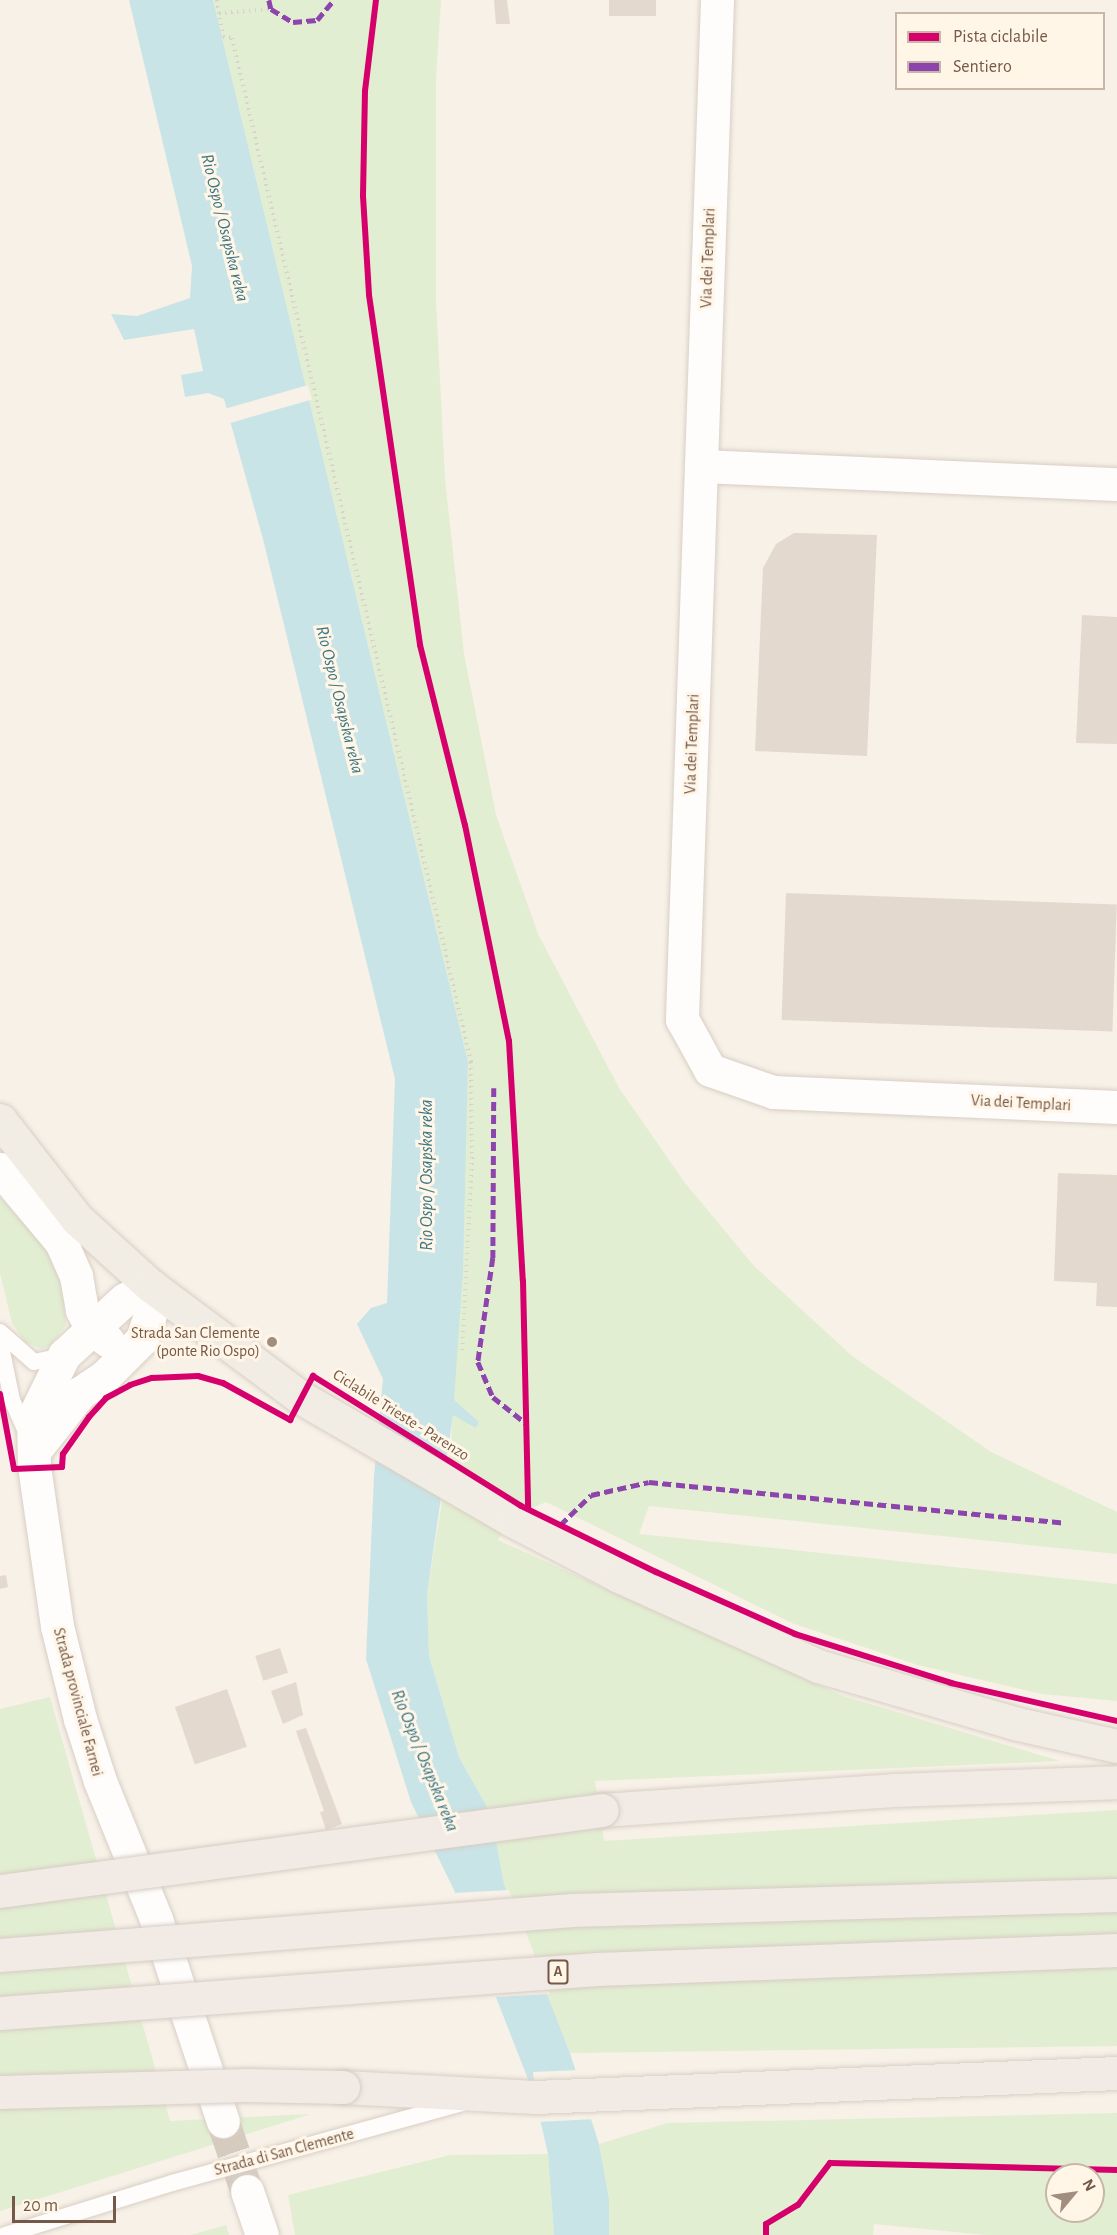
<!DOCTYPE html>
<style>
body{margin:0}
#map{position:relative;width:1117px;height:2235px;overflow:hidden;background:#f7f1e7;font-family:"Alegreya Sans",sans-serif}
div>[style]{position:absolute}
[style*='--x']{left:calc(var(--x)*1px);top:calc(var(--y)*1px);width:calc(var(--w)*1px);rotate:calc(var(--a)*1deg)}
.green>*{inset:0;background:#e2eed1}
.water>*{inset:0;background:#c9e4e7}
.pier>*{inset:0;background:#f7f1e7;transform-origin:0 0}
.building>*{inset:0;background:#e3d9cf;transform-origin:0 0}
.minor-tunnel>*{height:33px;margin-top:-16.5px;transform-origin:0;background:repeating-linear-gradient(90deg,#d6cbbf 0 33px,transparent 0 49px)}
.path>*{height:4px;margin-top:-2px;transform-origin:0;background:repeating-linear-gradient(90deg,#d9d1cb 0 1.5px,transparent 0 6px)}
.roads{filter:drop-shadow(0 0 2px #d8cec5) drop-shadow(0 0 2px #d8cec5)}
.service>*{height:16px;margin:-8px;padding:0 8px;transform-origin:8px;border-radius:8px;background:#fefdfb}
.minor>*{height:33px;margin:-16.5px;padding:0 16.5px;transform-origin:16.5px;border-radius:16.5px;background:#fefdfb}
.primary>*{height:33px;margin:-16.5px;padding:0 16.5px;transform-origin:16.5px;border-radius:16.5px;background:#f2ede4}
.trunk>*{height:33px;margin:-16.5px;padding:0 16.5px;transform-origin:16.5px;border-radius:16.5px;background:#f2eae4}
.bridges{filter:drop-shadow(0 0 2px #d5ccc4) drop-shadow(0 0 2px #d5ccc4)}
.trunk-bridge>*{height:33px;margin:-16.5px;padding:0 16.5px;transform-origin:16.5px;border-radius:16.5px;background:#f2eae4}
.quiet>*{height:4.5px;margin-top:-2.25px;transform-origin:0;background:repeating-linear-gradient(90deg,#8e44ad 0 9px,transparent 0 13.5px)}
.cycleway>*{height:6px;margin:-3px;padding:0 3px;transform-origin:3px;border-radius:3px;background:#d6006c}
.dots>*{width:16px;height:16px;translate:-50% -50%;box-sizing:border-box;border:3px solid #fff6e8;border-radius:50%}
span{translate:-50% -50%;white-space:nowrap;text-align:center;line-height:1.15;-webkit-text-stroke:6px #fff6e8;paint-order:stroke}
.shield-label span{padding:2px 4px;background:#fff6e8;border:2px solid;border-radius:4px;-webkit-text-stroke-width:0}
.shield-label{font-size:15px;color:#755847;font-weight:700}
.street-label{font-size:16px;color:#755847}
.poi-label{font-size:16px;color:#755847}
.right{translate:-100% -50%;text-align:right}
.water-label{font-size:18px;color:#3d7683;font-style:italic}
.legend{position:absolute;left:895px;top:12px;width:210px;height:78px;box-sizing:border-box;background:#fff6e8;border:2px solid #c8b7a8;margin:0;padding:8px 10px;list-style:none;font-size:18px;color:#755847}
.legend li{display:flex;align-items:center;gap:12px;height:30px}
.legend b{width:30px;border:2px solid #c8b7a8}
.north{position:absolute;left:1045px;top:2163px;width:60px;height:60px;box-sizing:border-box;background:#fff6e8;border:2px solid #c8b7a8;border-radius:50%;rotate:61deg;font-size:16px;font-weight:700;line-height:24px;text-align:center;color:#755847}
.north::after{content:'';display:block;margin:auto;width:21px;height:27px;background:#a28e7f;clip-path:polygon(50% 0,100% 100%,50% 72%,0 100%)}
.scale{position:absolute;left:12px;top:2196px;width:104px;height:27px;box-sizing:border-box;border:3px solid #755847;border-top:0;padding-left:8px;font-size:18px;line-height:21px;white-space:nowrap;color:#755847;-webkit-text-stroke:4px #fff6e8;paint-order:stroke}
</style>
<div id="map">
<div class="green">
<div style="clip-path:polygon(213px 0,441px 0,436px 78px,436px 301px,445px 479px,464px 654px,496px 815px,538px 934px,619px 1088px,685px 1183px,754px 1266px,852px 1356px,991px 1452px,1117px 1512px,1117px 1554px,649px 1506px,639px 1534px,1117px 1584px,1117px 1701px,1042px 1694px,918px 1665px,792px 1623px,546px 1502px,509px 1518px,498px 1540px,843px 1696px,1060px 1761px,595px 1781px,604px 1841px,1117px 1810px,1117px 2046px,570px 2053px,504px 1884px,491px 1814px,459px 1757px,429px 1656px,427px 1594px,451px 1446px,468px 1062px)"></div>
<div style="clip-path:polygon(0 1197px,49px 1253px,62px 1286px,66px 1325px,50px 1346px,42px 1349px,25px 1342px,12px 1323px,0 1273px)"></div>
<div style="clip-path:polygon(50px 1697px,170px 2121px,311px 2114px,0 2211px,0 1709px)"></div>
<div style="clip-path:polygon(evenodd,1117px 2113px,1117px 2235px,985px 2235px,874px 2224px,873px 2235px,609px 2235px,609px 2199px,599px 2144px,668px 2123px,1117px 2113px,1057px 2175px,1093px 2175px,1093px 2211px,1057px 2211px,1057px 2175px)"></div>
<div style="clip-path:polygon(548px 2154px,554px 2235px,295px 2235px,288px 2195px,450px 2155px)"></div>
<div style="clip-path:polygon(226px 2225px,229px 2235px,191px 2235px)"></div>
</div>
<div class="water">
<div style="clip-path:polygon(129px 0,213px 0,468px 1062px,463px 1270px,454px 1400px,479px 1422px,476px 1428px,453px 1415px,427px 1594px,429px 1656px,459px 1757px,491px 1814px,504px 1884px,570px 2053px,599px 2144px,609px 2199px,609px 2235px,554px 2235px,548px 2154px,535px 2097px,454px 1890px,411px 1802px,366px 1659px,374px 1476px,383px 1379px,357px 1324px,371px 1308px,387px 1303px,395px 1079px,263px 539px,224px 399px,208px 393px,185px 397px,181px 375px,203px 371px,194px 329px,124px 340px,111px 314px,137px 316px,190px 298px,192px 266px)"></div>
</div>
<div class="pier">
<div style="left:308px;top:385px;width:15px;height:88px;rotate:74deg"></div>
<div style="clip-path:polygon(509px 1890px,550px 1994px,494px 1997px,452px 1893px)"></div>
<div style="clip-path:polygon(579px 2070px,594px 2119px,538px 2122px,533px 2072px)"></div>
</div>
<div class="building">
<div style="clip-path:polygon(494px 0,507px 0,510px 24px,496px 24px)"></div>
<div style="left:609px;top:0;width:47px;height:16px"></div>
<div style="clip-path:polygon(794px 533px,877px 535px,867px 756px,755px 751px,763px 568px,776px 544px)"></div>
<div style="clip-path:polygon(1082px 615px,1117px 617px,1117px 744px,1076px 743px)"></div>
<div style="left:786px;top:893px;width:331px;height:127px;rotate:2deg"></div>
<div style="clip-path:polygon(1058px 1173px,1117px 1175px,1117px 1307px,1096px 1306px,1097px 1283px,1054px 1281px)"></div>
<div style="clip-path:polygon(6px 1575px,8px 1587px,0 1589px,0 1576px)"></div>
<div style="left:280px;top:1648px;width:26px;height:26px;rotate:72deg"></div>
<div style="clip-path:polygon(296px 1682px,303px 1715px,283px 1724px,271px 1691px)"></div>
<div style="left:227px;top:1689px;width:61px;height:55px;rotate:71deg"></div>
<div style="clip-path:polygon(306px 1728px,342px 1824px,326px 1830px,320px 1812px,324px 1811px,296px 1731px)"></div>
</div>
<div class="minor-tunnel">
<div style="--x:223;--y:2121;--w:74;--a:71.1"></div>
</div>
<div class="path">
<div style="--x:217;--y:0;--w:37;--a:81"></div>
<div style="--x:223;--y:37;--w:9;--a:6"></div>
<div style="--x:232;--y:38;--w:1052;--a:76.86"></div>
<div style="--x:471;--y:1062;--w:95;--a:89.4"></div>
<div style="--x:472;--y:1157;--w:195;--a:92.9"></div>
<div style="--x:219;--y:13;--w:52;--a:-4.4"></div>
</div>
<div class="roads">
<div class="service">
<div style="--x:0;--y:1332;--w:45;--a:41.4"></div>
<div style="--x:34;--y:1362;--w:30;--a:-12"></div>
<div style="--x:0;--y:1342;--w:59;--a:78.3"></div>
<div style="--x:12;--y:1400;--w:36;--a:66"></div>
<div style="--x:5;--y:2235;--w:175;--a:-17.3"></div>
<div style="--x:172;--y:2183;--w:302;--a:-15.4"></div>
</div>
<div class="minor">
<div style="--x:717;--y:0;--w:1020;--a:91.97"></div>
<div style="--x:682;--y:1019;--w:58;--a:61.2"></div>
<div style="--x:710;--y:1070;--w:67;--a:19.2"></div>
<div style="--x:773;--y:1092;--w:344;--a:2.5"></div>
<div style="--x:701;--y:466;--w:416;--a:2.5"></div>
<div style="--x:0;--y:1169;--w:95;--a:50.1"></div>
<div style="--x:61;--y:1242;--w:37;--a:66"></div>
<div style="--x:76;--y:1276;--w:35;--a:80"></div>
<div style="--x:82;--y:1310;--w:20;--a:63"></div>
<div style="--x:91;--y:1328;--w:21;--a:37"></div>
<div style="--x:35;--y:1450;--w:73;--a:-51.7"></div>
<div style="--x:80;--y:1393;--w:30;--a:-34"></div>
<div style="--x:105;--y:1376;--w:52;--a:-45"></div>
<div style="--x:142;--y:1339;--w:32;--a:-72"></div>
<div style="--x:152;--y:1309;--w:23;--a:-92"></div>
<div style="--x:151;--y:1286;--w:29;--a:153"></div>
<div style="--x:125;--y:1299;--w:83;--a:137.4"></div>
<div style="--x:64;--y:1355;--w:70;--a:116.2"></div>
<div style="--x:33;--y:1418;--w:48;--a:88.8"></div>
<div style="--x:34;--y:1466;--w:162;--a:81.8"></div>
<div style="--x:57;--y:1626;--w:96;--a:76.1"></div>
<div style="--x:80;--y:1719;--w:65;--a:72.1"></div>
<div style="--x:100;--y:1781;--w:149;--a:67.9"></div>
<div style="--x:156;--y:1919;--w:213;--a:71.7"></div>
<div style="--x:247;--y:2191;--w:46;--a:71.2"></div>
</div>
<div class="primary">
<div style="--x:0;--y:1120;--w:125;--a:52.1"></div>
<div style="--x:77;--y:1219;--w:100;--a:42.2"></div>
<div style="--x:151;--y:1286;--w:186;--a:36.7"></div>
<div style="--x:300;--y:1397;--w:245;--a:30.1"></div>
<div style="--x:512;--y:1520;--w:121;--a:27.6"></div>
<div style="--x:619;--y:1576;--w:218;--a:24.3"></div>
<div style="--x:818;--y:1666;--w:208;--a:16.2"></div>
<div style="--x:1018;--y:1724;--w:101;--a:12.5"></div>
</div>
<div class="trunk">
<div style="--x:602;--y:1810;--w:292;--a:-3.9"></div>
<div style="--x:893;--y:1790;--w:224;--a:-2"></div>
<div style="--x:343;--y:2087;--w:192;--a:3"></div>
<div style="--x:535;--y:2097;--w:582;--a:-2.36"></div>
</div>
</div>
<div class="bridges">
<div class="trunk-bridge">
<div style="--x:0;--y:1891;--w:607;--a:-7.66"></div>
<div style="--x:0;--y:1955;--w:574;--a:-4.5"></div>
<div style="--x:572;--y:1910;--w:545;--a:-1.58"></div>
<div style="--x:0;--y:2013;--w:599;--a:-4.22"></div>
<div style="--x:597;--y:1969;--w:520;--a:-2.09"></div>
<div style="--x:0;--y:2092;--w:247;--a:-1.6"></div>
<div style="--x:247;--y:2085;--w:96;--a:1.2"></div>
</div>
</div>
<div class="quiet">
<div style="--x:269;--y:0;--w:9;--a:77"></div>
<div style="--x:271;--y:9;--w:26;--a:31"></div>
<div style="--x:293;--y:22;--w:24;--a:-5"></div>
<div style="--x:317;--y:20;--w:26;--a:-50"></div>
<div style="--x:494;--y:1088;--w:170;--a:90.3"></div>
<div style="--x:493;--y:1258;--w:105;--a:98.2"></div>
<div style="--x:478;--y:1362;--w:38;--a:67"></div>
<div style="--x:493;--y:1397;--w:43;--a:38.5"></div>
<div style="--x:560;--y:1525;--w:43;--a:-44.1"></div>
<div style="--x:591;--y:1495;--w:59;--a:-12.6"></div>
<div style="--x:649;--y:1482;--w:418;--a:5.6"></div>
</div>
<div class="cycleway">
<div style="--x:376;--y:0;--w:92;--a:96.9"></div>
<div style="--x:365;--y:91;--w:105;--a:91.1"></div>
<div style="--x:363;--y:196;--w:99;--a:86.5"></div>
<div style="--x:369;--y:295;--w:354;--a:81.7"></div>
<div style="--x:420;--y:645;--w:186;--a:76"></div>
<div style="--x:465;--y:825;--w:220;--a:78.5"></div>
<div style="--x:509;--y:1041;--w:240;--a:86.7"></div>
<div style="--x:523;--y:1281;--w:228;--a:88.7"></div>
<div style="--x:0;--y:1394;--w:76;--a:79.4"></div>
<div style="--x:14;--y:1469;--w:48;--a:-2.4"></div>
<div style="--x:62;--y:1467;--w:13;--a:-86"></div>
<div style="--x:63;--y:1454;--w:45;--a:-54.9"></div>
<div style="--x:89;--y:1417;--w:25;--a:-48"></div>
<div style="--x:106;--y:1398;--w:27;--a:-28"></div>
<div style="--x:130;--y:1385;--w:23;--a:-18"></div>
<div style="--x:152;--y:1378;--w:46;--a:-2.5"></div>
<div style="--x:198;--y:1376;--w:26;--a:16"></div>
<div style="--x:223;--y:1383;--w:77;--a:28.9"></div>
<div style="--x:290;--y:1420;--w:50;--a:-62.4"></div>
<div style="--x:313;--y:1376;--w:245;--a:32"></div>
<div style="--x:521;--y:1506;--w:150;--a:26.1"></div>
<div style="--x:656;--y:1572;--w:152;--a:24"></div>
<div style="--x:795;--y:1634;--w:164;--a:17.4"></div>
<div style="--x:951;--y:1683;--w:170;--a:12.9"></div>
<div style="--x:766;--y:2235;--w:11;--a:-90"></div>
<div style="--x:766;--y:2224;--w:37;--a:-31"></div>
<div style="--x:798;--y:2205;--w:53;--a:-52.7"></div>
<div style="--x:830;--y:2163;--w:287;--a:1.4"></div>
</div>
<div class="dots">
<div style="left:272px;top:1342px;background:#a28e7f"></div>
</div>
<div class="shield-label">
<span style="left:558px;top:1972px">A</span>
</div>
<div class="street-label">
<span style="left:708px;top:258px;rotate:-88deg">Via dei Templari</span>
<span style="left:692px;top:744px;rotate:-88deg">Via dei Templari</span>
<span style="left:1021px;top:1103px;rotate:3deg">Via dei Templari</span>
<span style="left:401px;top:1415px;rotate:32deg">Ciclabile Trieste - Parenzo</span>
<span style="left:78px;top:1702px;rotate:75deg">Strada provinciale Farnei</span>
<span style="left:284px;top:2152px;rotate:-15deg">Strada di San Clemente</span>
</div>
<div class="poi-label">
<span class="right" style="left:260px;top:1342px">Strada San Clemente<br>(ponte Rio Ospo)</span>
</div>
<div class="water-label">
<span style="left:224px;top:228px;rotate:76deg">Rio Ospo / Osapska reka</span>
<span style="left:339px;top:700px;rotate:76deg">Rio Ospo / Osapska reka</span>
<span style="left:427px;top:1175px;rotate:-90deg">Rio Ospo / Osapska reka</span>
<span style="left:424px;top:1761px;rotate:68deg">Rio Ospo / Osapska reka</span>
</div>
<ul class="legend">
<li><b style="height:8px;background:#d6006c"></b>Pista ciclabile</li>
<li><b style="height:8px;background:#8e44ad"></b>Sentiero</li>
</ul>
<div class="north">N</div>
<div class="scale">20 m</div>
</div>
